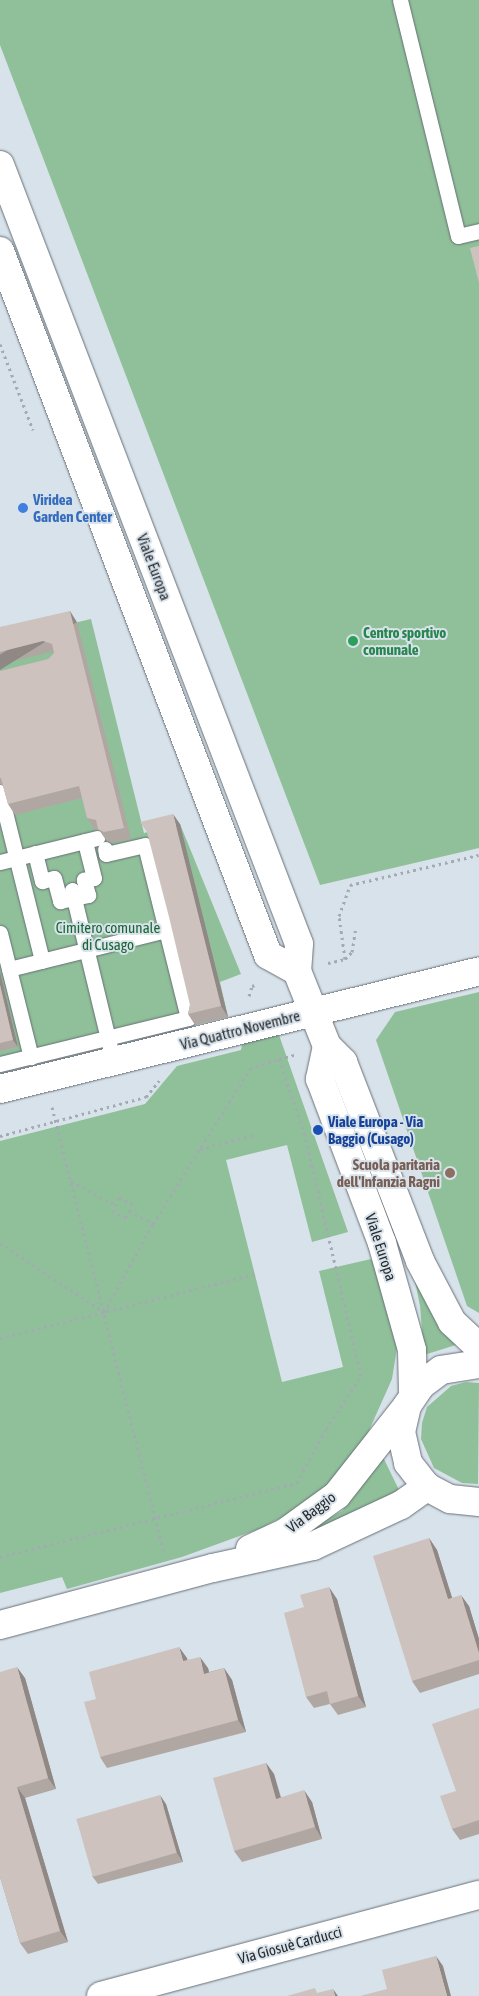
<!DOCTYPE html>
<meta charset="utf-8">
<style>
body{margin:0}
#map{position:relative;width:479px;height:1996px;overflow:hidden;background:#d8e2ea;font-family:"Asap Condensed",sans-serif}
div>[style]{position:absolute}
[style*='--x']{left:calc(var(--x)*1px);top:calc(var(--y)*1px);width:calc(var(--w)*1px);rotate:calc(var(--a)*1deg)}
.green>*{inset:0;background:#90c099}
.path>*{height:3px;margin-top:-1.5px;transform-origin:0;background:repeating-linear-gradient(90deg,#a3aab1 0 2.5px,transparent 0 6.5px)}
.roads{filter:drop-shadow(0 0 1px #677077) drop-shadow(0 0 1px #677077)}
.lane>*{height:15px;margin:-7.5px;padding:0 7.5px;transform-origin:7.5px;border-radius:7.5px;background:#fff}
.street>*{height:28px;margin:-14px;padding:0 14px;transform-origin:14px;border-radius:14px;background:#fff}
.secondary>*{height:28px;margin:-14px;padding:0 14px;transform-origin:14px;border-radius:14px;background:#fff}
.wall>*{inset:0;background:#b0a7a3}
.shaded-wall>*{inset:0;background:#908884;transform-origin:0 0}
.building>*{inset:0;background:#cdc2bd;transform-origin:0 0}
.dots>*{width:14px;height:14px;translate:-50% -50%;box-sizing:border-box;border:2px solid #d8e2ea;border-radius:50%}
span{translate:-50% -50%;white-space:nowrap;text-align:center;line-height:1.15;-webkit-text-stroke:4px #d8e2ea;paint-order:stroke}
.shop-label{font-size:15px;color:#366cbe;font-weight:700}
.left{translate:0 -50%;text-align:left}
.street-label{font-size:15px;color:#272a2d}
.leisure-label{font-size:15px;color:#27864d;font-weight:700}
.park-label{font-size:15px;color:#196632}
.transit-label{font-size:15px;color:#164399;font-weight:700}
.education-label{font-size:15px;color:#785e54;font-weight:700}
.right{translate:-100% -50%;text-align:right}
</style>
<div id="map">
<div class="green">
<div style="clip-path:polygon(0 0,479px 0,479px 848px,320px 885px,0 45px)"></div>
<div style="clip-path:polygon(91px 619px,144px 833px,180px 824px,241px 974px,220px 982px,228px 1017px,0 1073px,0 640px)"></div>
<div style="clip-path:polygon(479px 992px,479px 1313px,467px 1306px,376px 1040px,395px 1012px)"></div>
<div style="clip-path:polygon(279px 1035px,348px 1232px,312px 1242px,287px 1145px,226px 1160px,282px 1382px,343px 1367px,319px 1271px,371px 1259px,394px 1321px,398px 1342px,392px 1379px,367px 1435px,330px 1486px,300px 1508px,259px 1529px,182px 1557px,67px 1589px,62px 1577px,0 1593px,0 1141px,145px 1104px,177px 1066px,241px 1050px,243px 1040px)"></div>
<div style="clip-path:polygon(413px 1271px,459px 1344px,424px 1355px,420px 1306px)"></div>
<div style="clip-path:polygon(466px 1382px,479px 1383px,478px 1484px,462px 1483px,434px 1468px,421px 1439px,422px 1423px,427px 1407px,451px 1386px)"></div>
<div style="clip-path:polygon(383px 1457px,400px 1492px,355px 1515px,288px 1541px,342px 1511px)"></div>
</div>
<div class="path">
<div style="--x:0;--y:344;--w:92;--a:69"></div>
<div style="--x:345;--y:959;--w:10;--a:-45"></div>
<div style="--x:352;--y:952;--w:24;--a:-81"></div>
<div style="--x:328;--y:963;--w:17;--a:-13"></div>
<div style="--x:345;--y:959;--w:43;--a:-97.9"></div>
<div style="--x:339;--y:916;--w:33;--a:-70"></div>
<div style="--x:350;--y:885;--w:132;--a:-13.1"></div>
<div style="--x:249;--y:996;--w:10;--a:-73"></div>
<div style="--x:252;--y:986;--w:6;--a:-18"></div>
<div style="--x:52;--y:1107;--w:459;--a:75.9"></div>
<div style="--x:0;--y:1136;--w:151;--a:-15"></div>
<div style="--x:146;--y:1097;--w:21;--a:-51"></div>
<div style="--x:200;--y:1149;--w:55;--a:-14.8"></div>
<div style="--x:71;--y:1181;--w:51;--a:28.1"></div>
<div style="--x:119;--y:1198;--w:14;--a:21"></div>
<div style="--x:132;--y:1203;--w:16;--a:112"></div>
<div style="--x:126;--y:1218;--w:14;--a:-155"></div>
<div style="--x:113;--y:1212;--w:15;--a:-67"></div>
<div style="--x:129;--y:1211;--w:27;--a:28"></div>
<div style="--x:0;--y:1243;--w:125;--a:33.6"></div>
<div style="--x:104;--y:1312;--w:101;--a:-60.9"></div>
<div style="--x:153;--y:1224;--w:183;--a:-58"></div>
<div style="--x:250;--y:1069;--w:31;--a:-19"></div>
<div style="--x:0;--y:1338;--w:263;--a:-14.1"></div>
<div style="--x:0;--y:1557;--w:306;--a:-14"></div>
<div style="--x:297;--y:1483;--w:61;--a:-61.8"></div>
<div style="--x:326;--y:1429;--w:64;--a:-56.6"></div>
<div style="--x:361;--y:1376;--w:247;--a:-103.1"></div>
<div style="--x:305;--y:1135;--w:80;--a:-108.9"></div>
<div style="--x:279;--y:1059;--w:16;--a:-15"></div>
</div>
<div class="roads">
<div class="lane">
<div style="--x:400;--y:0;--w:243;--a:76.2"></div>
<div style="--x:458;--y:236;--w:22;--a:-13"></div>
<div style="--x:0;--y:792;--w:174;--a:76"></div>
<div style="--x:35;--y:853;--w:29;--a:76"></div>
<div style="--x:42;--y:881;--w:12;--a:-14"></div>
<div style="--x:54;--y:878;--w:24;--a:75"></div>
<div style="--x:60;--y:901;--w:29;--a:-12"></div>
<div style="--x:88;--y:895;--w:16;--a:-105"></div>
<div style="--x:84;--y:880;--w:10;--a:-11"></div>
<div style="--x:94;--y:878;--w:38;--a:-104"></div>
<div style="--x:0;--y:862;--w:100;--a:-13.9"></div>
<div style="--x:72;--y:890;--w:162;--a:76.4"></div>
<div style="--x:0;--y:933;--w:128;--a:76"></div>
<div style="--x:9;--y:969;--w:163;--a:-13.9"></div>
<div style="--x:0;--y:1064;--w:194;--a:-13.7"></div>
<div style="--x:188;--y:1018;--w:178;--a:-104"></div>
<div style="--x:145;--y:845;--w:40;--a:167"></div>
<div style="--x:106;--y:854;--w:5;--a:-101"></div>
</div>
<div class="street">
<div style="--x:0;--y:1089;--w:493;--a:-13.8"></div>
<div style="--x:101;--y:1996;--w:391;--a:-15"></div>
</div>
<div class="secondary">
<div style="--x:0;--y:165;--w:834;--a:69"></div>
<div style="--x:299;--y:944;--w:27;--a:94"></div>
<div style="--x:297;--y:971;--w:81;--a:68.2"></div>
<div style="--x:327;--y:1046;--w:23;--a:45"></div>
<div style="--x:343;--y:1062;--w:213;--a:68.8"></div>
<div style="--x:420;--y:1261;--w:69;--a:62.3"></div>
<div style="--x:452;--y:1322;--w:37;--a:43"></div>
<div style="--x:0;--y:251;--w:753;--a:69.16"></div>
<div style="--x:268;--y:955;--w:33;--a:29"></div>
<div style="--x:327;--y:1046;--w:34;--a:102"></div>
<div style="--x:320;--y:1079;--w:175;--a:69.3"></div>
<div style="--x:382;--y:1243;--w:111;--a:74.3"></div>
<div style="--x:412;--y:1350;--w:44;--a:88.7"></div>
<div style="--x:479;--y:1364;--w:38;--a:171"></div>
<div style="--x:441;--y:1370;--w:25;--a:143"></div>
<div style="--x:421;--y:1385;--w:25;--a:124"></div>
<div style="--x:407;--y:1406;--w:27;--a:103"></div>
<div style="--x:401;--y:1432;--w:32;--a:77"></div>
<div style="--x:408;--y:1463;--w:31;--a:52"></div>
<div style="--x:427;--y:1487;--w:26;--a:28"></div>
<div style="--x:450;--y:1499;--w:29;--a:6"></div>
<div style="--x:250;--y:1549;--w:40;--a:-25"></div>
<div style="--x:286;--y:1532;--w:63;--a:-36"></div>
<div style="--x:337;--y:1495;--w:113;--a:-51.8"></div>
<div style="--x:0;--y:1625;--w:220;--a:-15"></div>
<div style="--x:213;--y:1568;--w:102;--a:-12.4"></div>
<div style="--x:313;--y:1546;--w:97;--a:-25"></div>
<div style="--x:401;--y:1505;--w:32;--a:-35"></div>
</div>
</div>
<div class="wall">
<div style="clip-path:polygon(77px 622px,131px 839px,112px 843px,106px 840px,99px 830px,94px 829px,87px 818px,82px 798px,15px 815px,8px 804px,3px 786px,0 784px,0 671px,48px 659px,54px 653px,51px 652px,0 664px,0 627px)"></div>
<div style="clip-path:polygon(180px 824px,228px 1017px,195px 1025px,188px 1014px,190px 1005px)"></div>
<div style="clip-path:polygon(0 972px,18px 1047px,0 1051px)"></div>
<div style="clip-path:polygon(429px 1538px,437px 1550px,452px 1598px,469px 1606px,479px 1639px,479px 1674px,420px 1693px,412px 1681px)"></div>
<div style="clip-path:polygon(337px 1599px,366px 1707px,338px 1715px,330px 1704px,314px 1708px,306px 1697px)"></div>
<div style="clip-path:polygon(187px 1658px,187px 1660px,208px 1668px,209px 1672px,224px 1668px,232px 1680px,246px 1732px,107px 1768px,100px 1757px)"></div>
<div style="clip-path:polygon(25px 1678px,56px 1789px,25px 1798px,68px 1942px,28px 1954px,20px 1943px,0 1877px)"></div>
<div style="clip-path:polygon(479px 1708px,479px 1834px,460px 1840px,452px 1829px,456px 1791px)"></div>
<div style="clip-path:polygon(266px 1763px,274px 1774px,281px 1797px,312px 1802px,322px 1839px,242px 1862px,234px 1851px)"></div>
<div style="clip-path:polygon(166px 1804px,183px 1862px,98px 1884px,92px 1876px)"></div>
</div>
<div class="shaded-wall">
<div style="left:70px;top:611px;width:13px;height:224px;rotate:58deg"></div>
<div style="clip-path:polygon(173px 814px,180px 824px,228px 1017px,221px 1006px)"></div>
<div style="clip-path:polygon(0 972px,18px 1047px,13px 1040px,0 985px)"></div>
<div style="clip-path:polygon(429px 1538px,437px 1550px,456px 1610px,448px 1599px)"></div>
<div style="clip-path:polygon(329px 1587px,337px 1599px,366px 1707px,358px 1696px)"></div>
<div style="clip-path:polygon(461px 1595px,469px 1606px,479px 1639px,479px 1653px)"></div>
<div style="clip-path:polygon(179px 1647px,187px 1658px,191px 1673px,183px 1661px)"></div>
<div style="clip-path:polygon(200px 1657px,208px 1668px,212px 1685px,204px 1674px)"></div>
<div style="clip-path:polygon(17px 1667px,25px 1678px,56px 1789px,48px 1778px)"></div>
<div style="clip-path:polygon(224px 1668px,232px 1680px,246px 1732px,238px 1720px)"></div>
<div style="clip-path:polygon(266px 1763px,274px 1774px,284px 1810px,276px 1799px)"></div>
<div style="clip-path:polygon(17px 1787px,25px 1798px,68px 1942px,60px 1931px)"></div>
<div style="clip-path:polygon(304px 1790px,312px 1802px,322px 1839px,315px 1827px)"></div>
<div style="clip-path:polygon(160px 1795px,166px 1804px,183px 1862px,177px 1853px)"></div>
<div style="clip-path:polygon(436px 1956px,443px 1966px,451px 1996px,447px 1996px)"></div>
<div style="clip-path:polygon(333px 1989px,338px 1996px,335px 1996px)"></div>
</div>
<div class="building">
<div style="clip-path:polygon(479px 246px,479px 283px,470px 248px)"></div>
<div style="clip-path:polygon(70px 611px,124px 828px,104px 832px,98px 829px,96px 820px,87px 818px,79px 786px,8px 804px,1px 778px,0 778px,0 671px,48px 659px,54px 653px,52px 644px,43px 641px,0 652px,0 627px)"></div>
<div style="clip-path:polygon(173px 814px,221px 1006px,188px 1014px,190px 1005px,169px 917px,147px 832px,140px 822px)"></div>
<div style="clip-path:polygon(0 985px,13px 1040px,0 1043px)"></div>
<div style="clip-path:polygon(429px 1538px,448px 1599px,461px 1595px,479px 1653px,479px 1660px,412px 1681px,373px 1556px)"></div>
<div style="clip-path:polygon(329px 1587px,358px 1696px,330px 1704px,327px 1691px,306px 1697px,284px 1613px,304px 1607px,300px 1595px)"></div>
<div style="clip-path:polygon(179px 1647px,183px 1661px,200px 1657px,204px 1674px,224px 1668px,238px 1720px,100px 1757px,84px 1702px,96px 1699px,89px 1672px)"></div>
<div style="clip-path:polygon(17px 1667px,48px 1778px,17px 1787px,60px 1931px,20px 1943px,0 1877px,0 1672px)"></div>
<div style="clip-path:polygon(479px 1708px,479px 1820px,452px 1829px,440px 1796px,456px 1791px,432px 1724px)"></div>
<div style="clip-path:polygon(266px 1763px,276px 1799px,304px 1790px,315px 1827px,234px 1851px,213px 1778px)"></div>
<div style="left:160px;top:1795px;width:60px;height:87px;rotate:74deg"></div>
<div style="clip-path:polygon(436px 1956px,447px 1996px,360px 1996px,387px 1989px,382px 1970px)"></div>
<div style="clip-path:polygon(315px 1988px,317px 1993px,333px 1989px,335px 1996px,287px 1996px)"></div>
</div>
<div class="dots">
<div style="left:23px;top:508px;background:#3f7fe0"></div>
<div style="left:353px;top:641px;background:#2e9e5b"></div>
<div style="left:318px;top:1130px;background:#1a4fb4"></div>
<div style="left:450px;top:1173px;background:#8d6e63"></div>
</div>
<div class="shop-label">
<span class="left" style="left:33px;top:508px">Viridea<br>Garden Center</span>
</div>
<div class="street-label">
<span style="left:154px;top:567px;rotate:69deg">Viale Europa</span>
<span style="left:240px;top:1030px;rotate:-14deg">Via Quattro Novembre</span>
<span style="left:381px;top:1247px;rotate:72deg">Viale Europa</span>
<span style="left:311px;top:1512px;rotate:-37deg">Via Baggio</span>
<span style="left:290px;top:1945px;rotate:-15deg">Via Giosuè Carducci</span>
</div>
<div class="leisure-label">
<span class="left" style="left:363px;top:641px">Centro sportivo<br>comunale</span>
</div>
<div class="park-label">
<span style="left:108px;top:936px">Cimitero comunale<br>di Cusago</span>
</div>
<div class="transit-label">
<span class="left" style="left:328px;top:1130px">Viale Europa - Via<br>Baggio (Cusago)</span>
</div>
<div class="education-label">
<span class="right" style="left:440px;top:1173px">Scuola paritaria<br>dell'Infanzia Ragni</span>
</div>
</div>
